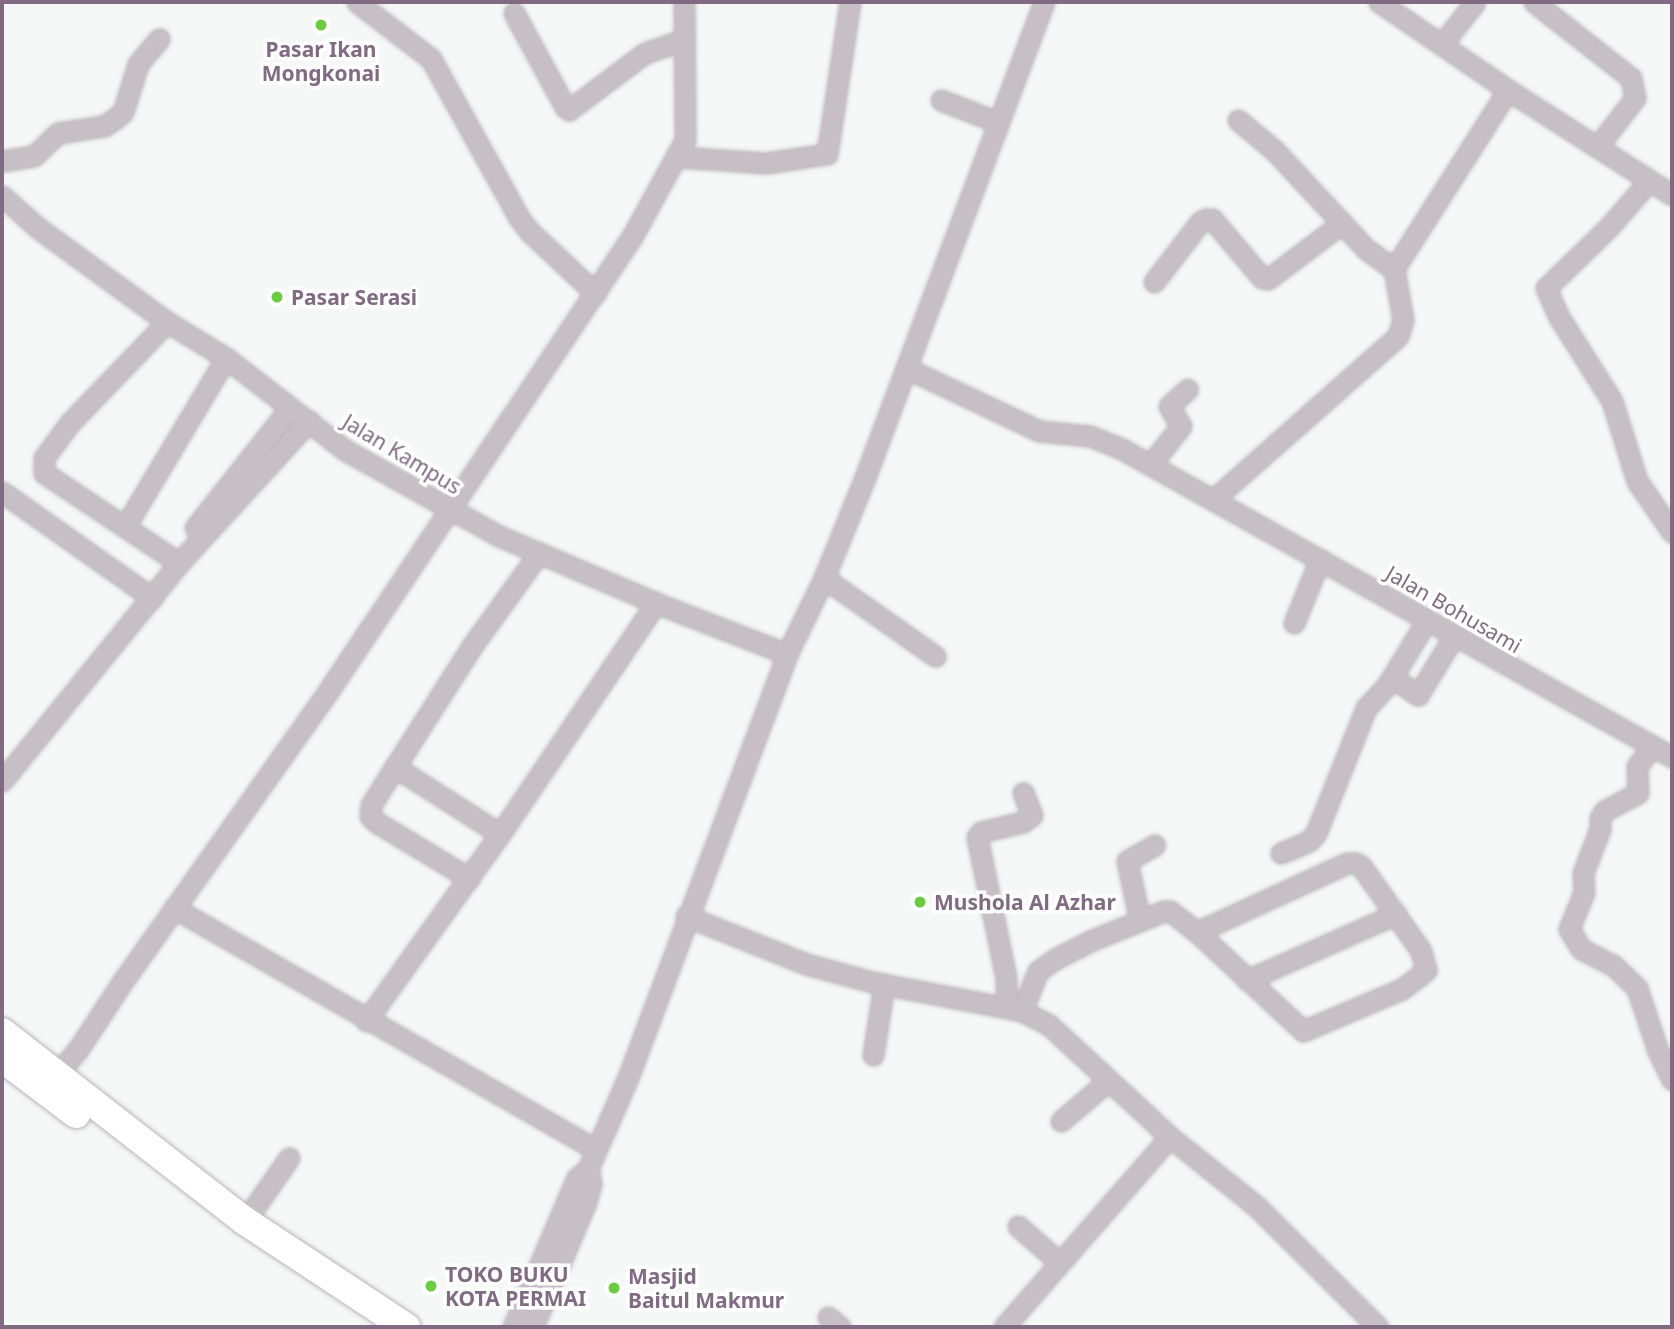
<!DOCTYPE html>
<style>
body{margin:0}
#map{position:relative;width:1674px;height:1329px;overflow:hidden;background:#f6f8f7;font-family:"Noto Sans",sans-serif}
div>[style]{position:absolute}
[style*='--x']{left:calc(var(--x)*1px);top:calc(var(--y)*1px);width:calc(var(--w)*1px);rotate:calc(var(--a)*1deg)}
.roads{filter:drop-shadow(0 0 2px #bbb5bb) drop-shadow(0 0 2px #bbb5bb)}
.minor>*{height:19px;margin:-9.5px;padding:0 9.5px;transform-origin:9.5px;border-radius:9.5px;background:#c6c0c6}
.highway>*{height:28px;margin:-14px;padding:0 14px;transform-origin:14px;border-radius:14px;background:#fff}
.dots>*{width:19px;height:19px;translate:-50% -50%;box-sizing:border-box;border:4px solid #fff;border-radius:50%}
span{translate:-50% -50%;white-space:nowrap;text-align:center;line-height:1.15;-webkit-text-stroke:7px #fff;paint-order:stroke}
.poi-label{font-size:21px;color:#806b82;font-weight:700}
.left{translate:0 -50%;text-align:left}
.street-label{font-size:21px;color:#806b82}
.frame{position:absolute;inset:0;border:4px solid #806b82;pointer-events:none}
</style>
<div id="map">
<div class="roads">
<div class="minor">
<div style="--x:357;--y:2;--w:93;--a:37.6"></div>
<div style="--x:431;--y:59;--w:182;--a:61"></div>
<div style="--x:519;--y:218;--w:16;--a:52"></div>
<div style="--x:529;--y:231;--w:91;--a:43.2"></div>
<div style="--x:1379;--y:2;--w:156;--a:34.3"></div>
<div style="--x:1508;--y:90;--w:195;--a:32.6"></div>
<div style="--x:1534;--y:2;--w:123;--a:38.1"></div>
<div style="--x:1631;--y:78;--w:20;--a:79"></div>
<div style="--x:1635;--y:98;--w:62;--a:127.8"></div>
<div style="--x:514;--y:13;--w:107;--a:61.5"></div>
<div style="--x:565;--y:107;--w:5;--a:37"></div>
<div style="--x:569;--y:110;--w:95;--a:-36.9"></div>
<div style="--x:645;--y:53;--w:40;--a:-18.9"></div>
<div style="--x:1442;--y:44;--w:53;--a:-51.8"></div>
<div style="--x:941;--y:100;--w:60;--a:21.4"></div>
<div style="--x:1238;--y:120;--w:47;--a:39.8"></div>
<div style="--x:1274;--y:150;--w:135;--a:47.1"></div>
<div style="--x:1366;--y:249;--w:34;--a:36"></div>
<div style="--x:678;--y:157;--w:88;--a:3.9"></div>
<div style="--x:766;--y:163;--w:62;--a:-8.4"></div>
<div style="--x:827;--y:154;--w:154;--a:-81.4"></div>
<div style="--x:2;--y:161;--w:32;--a:-9"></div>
<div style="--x:34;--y:156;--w:33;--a:-44"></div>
<div style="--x:58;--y:133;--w:47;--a:-8.7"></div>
<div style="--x:104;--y:126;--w:14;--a:-34"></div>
<div style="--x:116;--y:118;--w:9;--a:-41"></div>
<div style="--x:123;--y:112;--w:50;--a:-72.6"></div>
<div style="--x:138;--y:64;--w:33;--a:-50"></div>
<div style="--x:1649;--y:181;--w:62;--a:131.1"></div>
<div style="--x:1608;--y:228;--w:86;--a:135.9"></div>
<div style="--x:1546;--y:288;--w:32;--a:66"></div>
<div style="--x:1559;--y:317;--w:99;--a:57.8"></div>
<div style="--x:1612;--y:401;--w:84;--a:72.6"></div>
<div style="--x:1637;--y:481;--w:62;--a:55.5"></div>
<div style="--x:2;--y:196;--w:48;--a:41.6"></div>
<div style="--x:38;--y:228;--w:160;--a:36.1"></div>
<div style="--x:167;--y:322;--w:69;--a:31.4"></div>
<div style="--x:226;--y:358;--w:150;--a:37.7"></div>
<div style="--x:345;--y:450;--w:176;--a:29.2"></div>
<div style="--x:499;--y:536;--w:171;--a:23.1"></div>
<div style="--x:656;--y:603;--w:141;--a:21.3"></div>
<div style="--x:1154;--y:282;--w:76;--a:-52.5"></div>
<div style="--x:1200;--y:222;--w:7;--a:-27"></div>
<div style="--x:1206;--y:219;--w:6;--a:0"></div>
<div style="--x:1212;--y:219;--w:77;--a:49.7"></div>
<div style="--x:1262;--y:278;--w:6;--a:9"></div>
<div style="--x:1268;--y:279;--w:93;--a:-37.1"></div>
<div style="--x:167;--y:322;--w:141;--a:133.9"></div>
<div style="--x:69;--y:424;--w:42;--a:126.3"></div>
<div style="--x:44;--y:458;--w:15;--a:90"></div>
<div style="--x:44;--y:473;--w:162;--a:33.7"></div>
<div style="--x:906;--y:368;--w:147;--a:25.3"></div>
<div style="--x:1039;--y:431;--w:51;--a:5.6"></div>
<div style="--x:1090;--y:436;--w:35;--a:22"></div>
<div style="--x:1122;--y:449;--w:630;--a:29.25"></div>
<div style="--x:1150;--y:465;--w:50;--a:-51.5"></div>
<div style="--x:1181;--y:426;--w:23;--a:-121"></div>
<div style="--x:1169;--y:406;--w:25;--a:-42"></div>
<div style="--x:2;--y:492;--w:184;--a:35.2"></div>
<div style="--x:1215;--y:498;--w:244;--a:-41.5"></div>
<div style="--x:1398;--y:336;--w:17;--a:-73"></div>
<div style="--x:1403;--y:320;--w:52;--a:-100"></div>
<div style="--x:1394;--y:269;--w:212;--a:-57.5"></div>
<div style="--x:126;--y:525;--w:195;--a:-59.1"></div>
<div style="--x:195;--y:528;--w:152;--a:-51.7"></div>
<div style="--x:824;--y:578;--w:136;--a:35.1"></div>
<div style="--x:1294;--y:623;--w:69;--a:-67.9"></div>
<div style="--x:1392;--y:677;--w:32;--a:35"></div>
<div style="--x:1418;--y:695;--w:69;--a:-58.6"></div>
<div style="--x:1652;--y:747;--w:24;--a:128"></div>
<div style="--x:1637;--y:766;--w:27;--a:88"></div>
<div style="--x:1638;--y:793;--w:38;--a:152"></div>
<div style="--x:1604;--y:811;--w:9;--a:117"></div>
<div style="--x:1600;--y:819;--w:10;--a:90"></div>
<div style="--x:1600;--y:829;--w:47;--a:111.1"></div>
<div style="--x:1583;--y:873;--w:19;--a:87"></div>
<div style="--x:1584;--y:892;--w:40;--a:112"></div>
<div style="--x:1569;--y:929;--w:23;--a:59"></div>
<div style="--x:1581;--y:949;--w:36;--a:27"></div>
<div style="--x:1613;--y:965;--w:33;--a:44"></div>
<div style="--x:1637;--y:988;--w:66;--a:71.6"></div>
<div style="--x:1658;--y:1051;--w:32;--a:64"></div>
<div style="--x:395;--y:767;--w:45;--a:122.3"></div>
<div style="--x:371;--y:805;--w:11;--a:95"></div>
<div style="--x:370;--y:816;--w:8;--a:45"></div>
<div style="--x:376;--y:822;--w:109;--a:31.1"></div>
<div style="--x:2;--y:781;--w:281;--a:-50.9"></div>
<div style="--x:179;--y:563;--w:193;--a:-47.5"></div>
<div style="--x:500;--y:834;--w:125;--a:-147.5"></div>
<div style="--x:395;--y:767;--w:143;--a:-57.5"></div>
<div style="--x:472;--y:646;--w:115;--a:-54.2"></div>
<div style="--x:1281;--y:853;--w:30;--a:-23"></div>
<div style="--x:1309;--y:841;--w:11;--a:-49"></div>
<div style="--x:1316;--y:833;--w:135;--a:-68.2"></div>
<div style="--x:1366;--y:708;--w:33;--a:-47"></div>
<div style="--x:1388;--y:684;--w:75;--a:-58.6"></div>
<div style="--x:174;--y:908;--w:486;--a:29.8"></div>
<div style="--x:686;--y:916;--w:129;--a:21.8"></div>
<div style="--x:806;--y:964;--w:68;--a:15.3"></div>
<div style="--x:872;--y:982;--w:153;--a:10.9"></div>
<div style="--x:1022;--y:1011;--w:29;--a:27"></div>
<div style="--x:1048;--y:1024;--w:166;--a:42.8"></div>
<div style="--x:1170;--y:1137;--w:110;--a:38.7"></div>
<div style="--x:1256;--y:1206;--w:172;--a:44.8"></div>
<div style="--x:1140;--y:921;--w:61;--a:-102.2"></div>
<div style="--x:1127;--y:861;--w:32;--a:-30"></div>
<div style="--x:1247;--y:980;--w:163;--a:-23.9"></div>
<div style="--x:1007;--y:1008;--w:30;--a:-92"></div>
<div style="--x:1006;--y:978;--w:144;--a:-101.6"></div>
<div style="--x:977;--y:837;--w:6;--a:-51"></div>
<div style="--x:981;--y:832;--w:43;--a:-13.4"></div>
<div style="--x:1023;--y:822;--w:11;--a:-38"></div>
<div style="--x:1032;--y:815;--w:24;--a:-112"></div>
<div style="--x:1022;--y:1011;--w:43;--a:-68.2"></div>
<div style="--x:1038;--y:971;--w:21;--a:-35"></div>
<div style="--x:1055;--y:959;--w:39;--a:-27"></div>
<div style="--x:1090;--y:941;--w:80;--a:-22.1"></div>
<div style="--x:1164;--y:911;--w:6;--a:0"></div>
<div style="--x:1170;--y:911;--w:34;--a:38"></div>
<div style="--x:1197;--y:932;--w:145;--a:43"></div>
<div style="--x:1303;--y:1031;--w:108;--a:-23"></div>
<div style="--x:1402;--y:989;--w:31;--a:-38"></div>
<div style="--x:1426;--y:970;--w:20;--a:-105"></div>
<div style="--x:1421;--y:951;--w:104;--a:-125.2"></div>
<div style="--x:1361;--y:866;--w:7;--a:-153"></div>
<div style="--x:1355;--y:863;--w:8;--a:180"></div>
<div style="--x:1347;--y:863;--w:165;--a:155.3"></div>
<div style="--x:366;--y:1021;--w:230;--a:-54.4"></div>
<div style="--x:500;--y:834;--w:279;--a:-56"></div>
<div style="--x:873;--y:1055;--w:72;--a:-81.2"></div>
<div style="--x:56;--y:1075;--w:32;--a:-49"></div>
<div style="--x:77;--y:1051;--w:84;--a:-56.7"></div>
<div style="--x:123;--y:981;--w:349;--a:-54.7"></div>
<div style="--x:325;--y:696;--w:554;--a:-56.25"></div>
<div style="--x:633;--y:235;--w:108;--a:-61.3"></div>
<div style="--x:685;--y:140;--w:138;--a:-90.4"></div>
<div style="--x:1061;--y:1121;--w:62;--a:-40.4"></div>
<div style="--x:245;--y:1221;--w:77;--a:-55.1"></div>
<div style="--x:1018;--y:1226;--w:55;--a:41.3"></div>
<div style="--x:828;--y:1317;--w:16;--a:40"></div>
<div style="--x:513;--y:1327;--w:162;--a:-66.8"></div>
<div style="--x:577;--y:1178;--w:14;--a:-39"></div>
<div style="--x:588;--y:1169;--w:103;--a:-66.4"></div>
<div style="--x:629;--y:1075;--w:450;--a:-69.4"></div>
<div style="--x:787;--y:654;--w:85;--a:-64"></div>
<div style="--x:824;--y:578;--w:106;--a:-67.8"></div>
<div style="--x:864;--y:480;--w:511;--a:-69.37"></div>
<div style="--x:533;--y:1327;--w:136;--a:-67"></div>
<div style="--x:586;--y:1202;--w:20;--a:-75"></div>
<div style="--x:591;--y:1183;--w:14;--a:-102"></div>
<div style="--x:1004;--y:1327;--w:252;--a:-48.9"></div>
</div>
<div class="highway">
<div style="--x:2;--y:1032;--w:308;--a:37.9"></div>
<div style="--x:245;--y:1221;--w:193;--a:33.4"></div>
<div style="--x:2;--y:1058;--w:93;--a:37.1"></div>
</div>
</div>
<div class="dots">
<div style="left:321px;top:25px;background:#6bcc41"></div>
<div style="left:277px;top:297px;background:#6bcc41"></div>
<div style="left:920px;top:902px;background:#6bcc41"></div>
<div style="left:431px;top:1286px;background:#6bcc41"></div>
<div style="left:614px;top:1288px;background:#6bcc41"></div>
</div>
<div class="poi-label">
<span style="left:321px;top:61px">Pasar Ikan<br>Mongkonai</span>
<span class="left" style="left:291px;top:297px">Pasar Serasi</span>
<span class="left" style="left:934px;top:902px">Mushola Al Azhar</span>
<span class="left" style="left:445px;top:1286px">TOKO BUKU<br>KOTA PERMAI</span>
<span class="left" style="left:628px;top:1288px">Masjid<br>Baitul Makmur</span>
</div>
<div class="street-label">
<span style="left:402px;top:454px;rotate:31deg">Jalan Kampus</span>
<span style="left:1454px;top:609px;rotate:30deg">Jalan Bohusami</span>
</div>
<div class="frame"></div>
</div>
